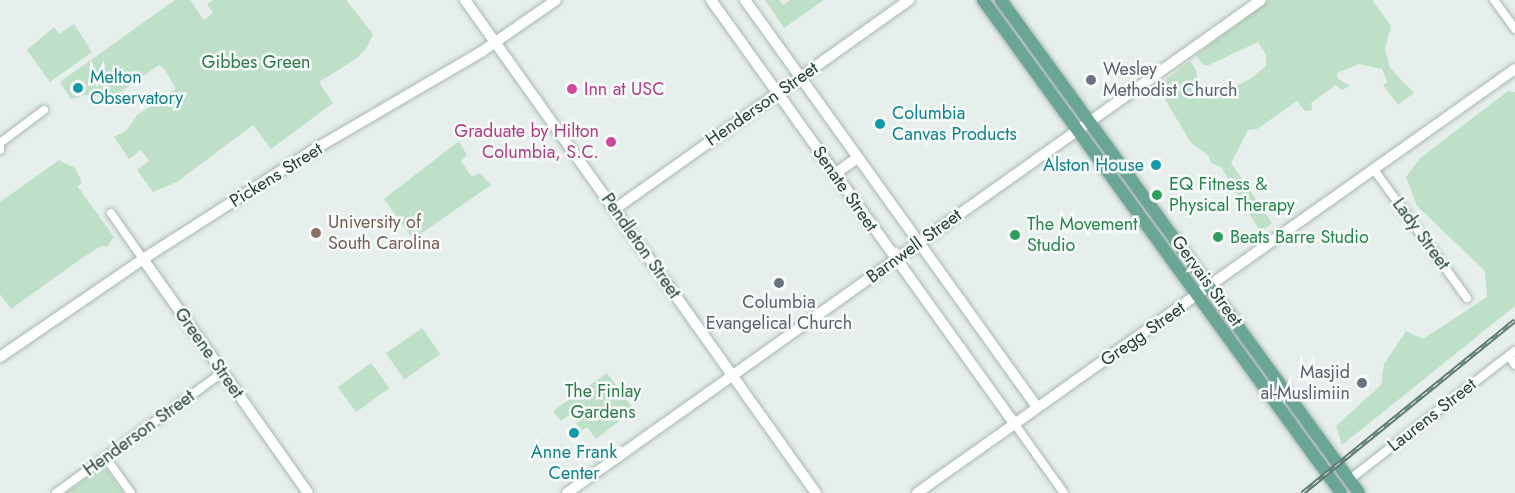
<!DOCTYPE html>
<style>
body{margin:0}
#map{position:relative;width:1515px;height:493px;overflow:hidden;background:#e6efeb;font-family:Jost,sans-serif}
div>[style]{position:absolute}
[style*='--x']{left:calc(var(--x)*1px);top:calc(var(--y)*1px);width:calc(var(--w)*1px);rotate:calc(var(--a)*1deg)}
.green>*{inset:0;background:#bfe0c8;transform-origin:0 0}
.roads{filter:drop-shadow(0 0 2px #a8b8b2) drop-shadow(0 0 2px #a8b8b2)}
.street>*{height:8px;margin:-4px;padding:0 4px;transform-origin:4px;border-radius:4px;background:#fff}
.secondary>*{height:10px;margin:-5px;padding:0 5px;transform-origin:5px;border-radius:5px;background:#fff}
.primary>*{height:12px;margin:-6px;padding:0 6px;transform-origin:6px;border-radius:6px;background:#6aa596}
.rail>*{height:4.5px;margin-top:-2.25px;transform-origin:0;background:repeating-linear-gradient(90deg,#f7fbf9 0 7px,#5f7d75 0 14px);box-sizing:border-box;border-block:2px solid #5f7d75}
.dots>*{width:16px;height:16px;translate:-50% -50%;box-sizing:border-box;border:3px solid #f7fbf9;border-radius:50%}
span{translate:-50% -50%;white-space:nowrap;text-align:center;line-height:1.15;-webkit-text-stroke:5px #f7fbf9;paint-order:stroke}
.park-label{font-size:18px;color:#2d7a4b}
.worship-label{font-size:18px;color:#5b616d}
.left{translate:0 -50%;text-align:left}
.right{translate:-100% -50%;text-align:right}
.culture-label{font-size:18px;color:#0d838f}
.hotel-label{font-size:18px;color:#b23c85}
.street-label{font-size:18px;color:#24423a}
.leisure-label{font-size:18px;color:#27864d}
.education-label{font-size:18px;color:#785e54}
</style>
<div id="map">
<div class="green">
<div style="clip-path:polygon(175px 0,190px 0,204px 20px,213px 13px,207px 4px,213px 0,346px 0,373px 34px,366px 49px,357px 58px,319px 82px,333px 103px,271px 149px,253px 125px,177px 182px,153px 192px,137px 170px,149px 161px,141px 150px,129px 159px,114px 137px,127px 130px,137px 115px,176px 89px,165px 70px,159px 65px,112px 98px,86px 95px,71px 99px,60px 82px)"></div>
<div style="clip-path:polygon(765px 0,779px 0,783px 5px,790px 0,824px 0,784px 28px)"></div>
<div style="clip-path:polygon(1269px 0,1372px 0,1391px 26px,1385px 49px,1390px 68px,1414px 93px,1398px 105px,1383px 85px,1387px 82px,1382px 69px,1359px 64px,1337px 73px,1338px 79px,1350px 86px,1342px 90px,1336px 85px,1311px 103px,1312px 110px,1305px 111px,1297px 101px,1257px 129px,1248px 130px,1231px 163px,1272px 223px,1264px 229px,1258px 228px,1221px 167px,1211px 163px,1208px 155px,1191px 143px,1157px 86px,1190px 61px,1196px 70px,1198px 88px,1215px 97px,1250px 79px,1266px 66px,1266px 55px,1258px 42px,1209px 65px,1203px 65px,1196px 55px)"></div>
<div style="clip-path:polygon(74px 24px,92px 52px,50px 82px,27px 50px,54px 27px,59px 34px)"></div>
<div style="clip-path:polygon(1508px 91px,1515px 92px,1515px 306px,1342px 445px,1336px 426px,1381px 385px,1384px 364px,1406px 331px,1423px 339px,1487px 297px,1485px 271px,1417px 206px,1406px 177px,1420px 158px)"></div>
<div style="clip-path:polygon(459px 141px,467px 155px,461px 161px,472px 177px,480px 173px,491px 185px,413px 239px,384px 199px)"></div>
<div style="clip-path:polygon(59px 160px,75px 168px,82px 182px,78px 187px,114px 237px,107px 247px,101px 246px,85px 256px,11px 309px,0 294px,0 202px)"></div>
<div style="left:422px;top:328px;width:32px;height:44px;rotate:55deg"></div>
<div style="left:371px;top:363px;width:31px;height:41px;rotate:54deg"></div>
<div style="clip-path:polygon(607px 373px,634px 410px,596px 439px,587px 427px,581px 431px,576px 424px,585px 415px,580px 408px,561px 421px,553px 411px)"></div>
<div style="clip-path:polygon(105px 467px,123px 493px,66px 493px,101px 468px)"></div>
</div>
<div class="roads">
<div class="street">
<div style="--x:1494;--y:0;--w:36;--a:54"></div>
<div style="--x:0;--y:150;--w:7;--a:-90"></div>
<div style="--x:0;--y:143;--w:55;--a:-36.9"></div>
<div style="--x:1375;--y:171;--w:157;--a:54.1"></div>
<div style="--x:111;--y:213;--w:56;--a:55.2"></div>
<div style="--x:1509;--y:356;--w:11;--a:56"></div>
<div style="--x:1014;--y:423;--w:86;--a:54.5"></div>
<div style="--x:106;--y:458;--w:43;--a:54.5"></div>
<div style="--x:1349;--y:480;--w:210;--a:-37.9"></div>
<div style="--x:56;--y:493;--w:206;--a:-35.9"></div>
</div>
<div class="secondary">
<div style="--x:465;--y:0;--w:605;--a:54.55"></div>
<div style="--x:711;--y:0;--w:520;--a:54.39"></div>
<div style="--x:745;--y:0;--w:501;--a:54.34"></div>
<div style="--x:835;--y:174;--w:27;--a:-36"></div>
<div style="--x:615;--y:209;--w:361;--a:-35.4"></div>
<div style="--x:143;--y:259;--w:286;--a:54.8"></div>
<div style="--x:0;--y:357;--w:173;--a:-34.4"></div>
<div style="--x:143;--y:259;--w:198;--a:-32.6"></div>
<div style="--x:310;--y:152;--w:198;--a:-30.3"></div>
<div style="--x:481;--y:52;--w:91;--a:-34.7"></div>
<div style="--x:567;--y:493;--w:851;--a:-35.39"></div>
<div style="--x:917;--y:493;--w:733;--a:-35.34"></div>
</div>
<div class="primary">
<div style="--x:983;--y:0;--w:609;--a:54.01"></div>
<div style="--x:1001;--y:0;--w:609;--a:54.01"></div>
</div>
</div>
<div class="rail">
<div style="--x:1302;--y:493;--w:274;--a:-39.1"></div>
</div>
<div class="dots">
<div style="left:1091px;top:80px;background:#6b7280"></div>
<div style="left:78px;top:88px;background:#0f9aa8"></div>
<div style="left:572px;top:89px;background:#d1479c"></div>
<div style="left:880px;top:124px;background:#0f9aa8"></div>
<div style="left:611px;top:142px;background:#d1479c"></div>
<div style="left:1156px;top:165px;background:#0f9aa8"></div>
<div style="left:1157px;top:195px;background:#2e9e5b"></div>
<div style="left:316px;top:233px;background:#8d6e63"></div>
<div style="left:1015px;top:235px;background:#2e9e5b"></div>
<div style="left:1218px;top:237px;background:#2e9e5b"></div>
<div style="left:779px;top:283px;background:#6b7280"></div>
<div style="left:1362px;top:383px;background:#6b7280"></div>
<div style="left:574px;top:433px;background:#0f9aa8"></div>
</div>
<div class="park-label">
<span style="left:256px;top:62px">Gibbes Green</span>
<span style="left:603px;top:402px">The Finlay<br>Gardens</span>
</div>
<div class="worship-label">
<span class="left" style="left:1103px;top:80px">Wesley<br>Methodist Church</span>
<span style="left:779px;top:313px">Columbia<br>Evangelical Church</span>
<span class="right" style="left:1350px;top:383px">Masjid<br>al-Muslimiin</span>
</div>
<div class="culture-label">
<span class="left" style="left:90px;top:88px">Melton<br>Observatory</span>
<span class="left" style="left:892px;top:124px">Columbia<br>Canvas Products</span>
<span class="right" style="left:1144px;top:165px">Alston House</span>
<span style="left:574px;top:463px">Anne Frank<br>Center</span>
</div>
<div class="hotel-label">
<span class="left" style="left:584px;top:89px">Inn at USC</span>
<span class="right" style="left:599px;top:142px">Graduate by Hilton<br>Columbia, S.C.</span>
</div>
<div class="street-label">
<span style="left:762px;top:104px;rotate:-35deg">Henderson Street</span>
<span style="left:276px;top:175px;rotate:-32deg">Pickens Street</span>
<span style="left:845px;top:189px;rotate:55deg">Senate Street</span>
<span style="left:1421px;top:234px;rotate:54deg">Lady Street</span>
<span style="left:641px;top:246px;rotate:55deg">Pendleton Street</span>
<span style="left:914px;top:246px;rotate:-36deg">Barnwell Street</span>
<span style="left:1207px;top:281px;rotate:54deg">Gervais Street</span>
<span style="left:1143px;top:334px;rotate:-35deg">Gregg Street</span>
<span style="left:209px;top:353px;rotate:55deg">Greene Street</span>
<span style="left:1432px;top:415px;rotate:-38deg">Laurens Street</span>
<span style="left:139px;top:433px;rotate:-36deg">Henderson Street</span>
</div>
<div class="leisure-label">
<span class="left" style="left:1169px;top:195px">EQ Fitness &amp;<br>Physical Therapy</span>
<span class="left" style="left:1027px;top:235px">The Movement<br>Studio</span>
<span class="left" style="left:1230px;top:237px">Beats Barre Studio</span>
</div>
<div class="education-label">
<span class="left" style="left:328px;top:233px">University of<br>South Carolina</span>
</div>
</div>
